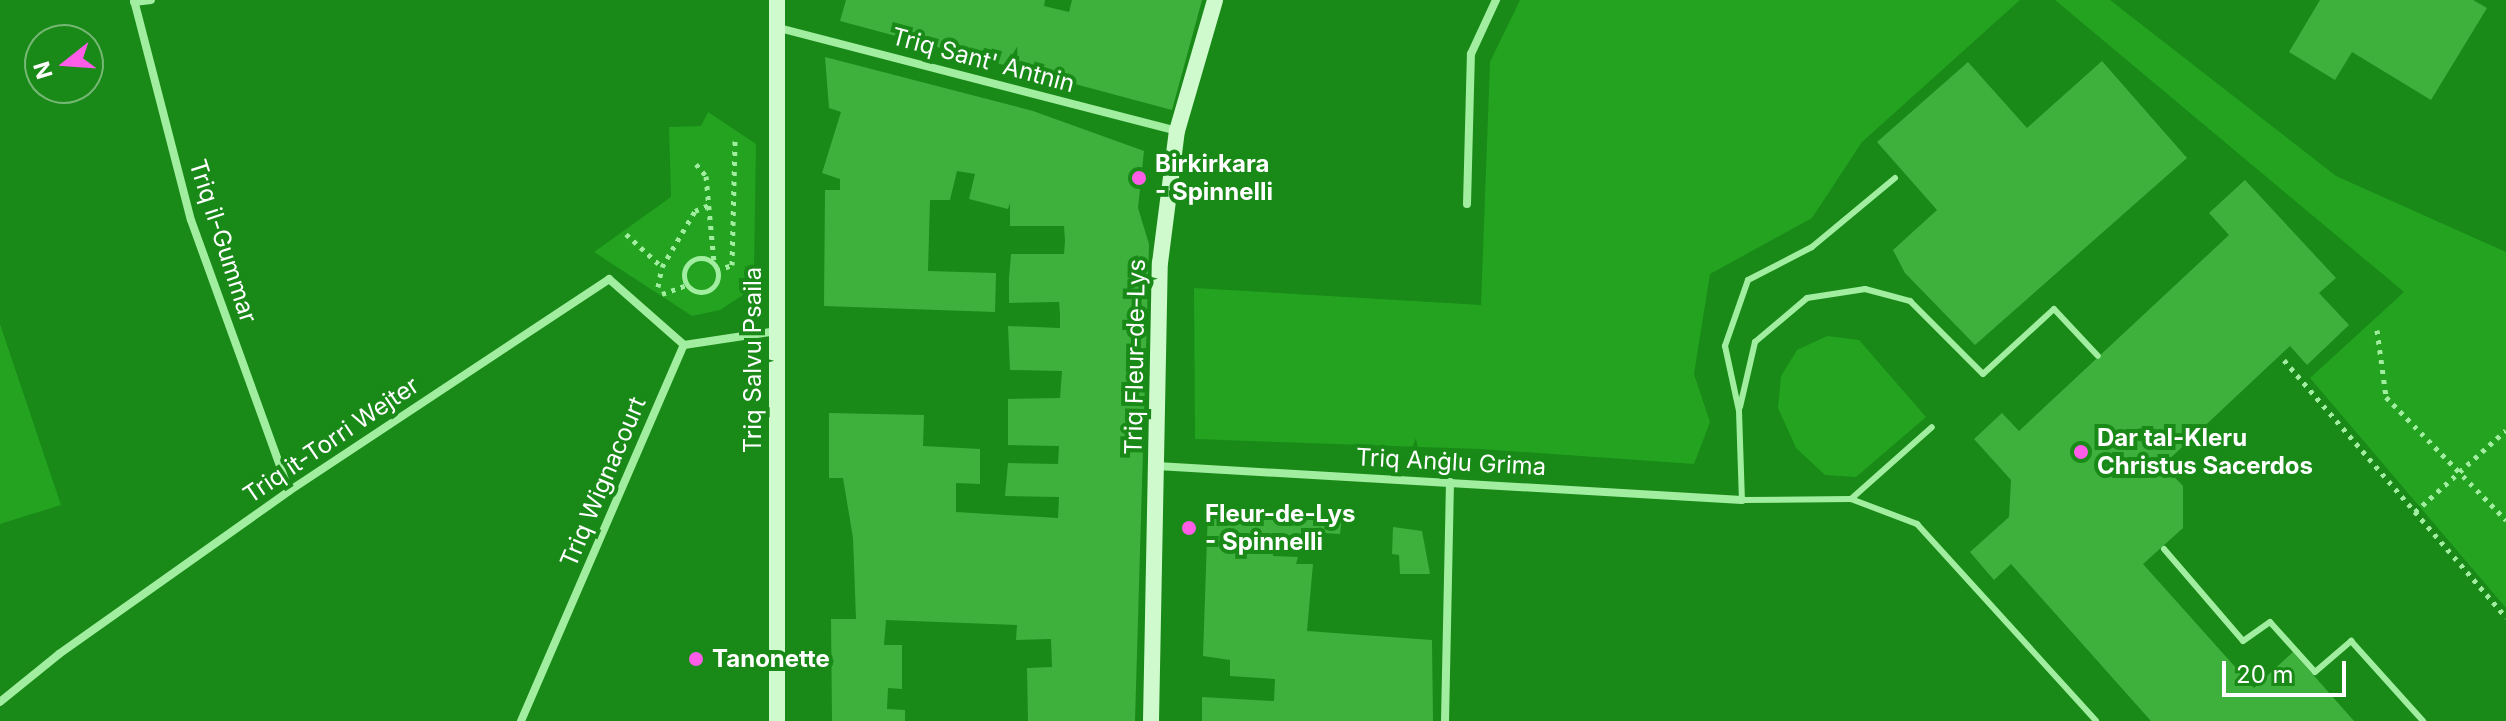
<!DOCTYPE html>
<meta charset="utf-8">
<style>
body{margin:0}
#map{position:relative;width:2506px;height:721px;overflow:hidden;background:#198918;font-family:Inter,sans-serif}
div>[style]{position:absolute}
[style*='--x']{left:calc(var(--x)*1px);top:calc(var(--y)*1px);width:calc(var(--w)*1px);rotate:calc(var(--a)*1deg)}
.green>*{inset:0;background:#23a320}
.building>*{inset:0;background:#3eb13c}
.path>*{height:5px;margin-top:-2.5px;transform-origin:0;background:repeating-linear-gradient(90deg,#a2eea0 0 4px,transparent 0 10px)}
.path>.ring{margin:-2.5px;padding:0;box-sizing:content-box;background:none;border:5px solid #a2eea0;border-radius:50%}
.lane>*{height:6px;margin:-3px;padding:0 3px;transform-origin:3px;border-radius:3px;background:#a2eea0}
.street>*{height:8px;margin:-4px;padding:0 4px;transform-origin:4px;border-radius:4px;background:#a2eea0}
.secondary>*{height:16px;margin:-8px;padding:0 8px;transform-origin:8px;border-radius:8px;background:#cefacd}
.dots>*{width:22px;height:22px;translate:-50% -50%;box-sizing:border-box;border:4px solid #198918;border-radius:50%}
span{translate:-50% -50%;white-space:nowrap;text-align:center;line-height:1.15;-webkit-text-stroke:8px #198918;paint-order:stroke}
.street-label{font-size:24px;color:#fff}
.poi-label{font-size:24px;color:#fff;font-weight:700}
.left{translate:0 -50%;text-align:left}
.north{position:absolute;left:24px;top:24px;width:80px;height:80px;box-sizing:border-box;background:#198918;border:2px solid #75b874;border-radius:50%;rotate:253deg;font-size:22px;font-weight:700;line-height:32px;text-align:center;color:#fff}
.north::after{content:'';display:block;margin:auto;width:28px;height:36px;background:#ff5de8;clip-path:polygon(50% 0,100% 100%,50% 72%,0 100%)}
.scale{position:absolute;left:2222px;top:661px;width:124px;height:36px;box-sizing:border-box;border:4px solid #fff;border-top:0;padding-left:10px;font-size:24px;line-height:28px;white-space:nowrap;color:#fff;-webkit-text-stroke:6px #198918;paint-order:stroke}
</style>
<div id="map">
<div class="green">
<div style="clip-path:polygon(1520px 0,2020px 0,1862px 142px,1812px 218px,1710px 274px,1694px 374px,1710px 422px,1694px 464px,1480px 449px,1195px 439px,1194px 288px,1481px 305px,1490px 62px)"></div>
<div style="clip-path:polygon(2055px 0,2110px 0,2336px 176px,2506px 252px,2506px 608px,2310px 378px,2404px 292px)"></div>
<div style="clip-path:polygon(708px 112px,756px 144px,754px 272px,743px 295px,720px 310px,692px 316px,594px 252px,671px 197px,669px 127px,701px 126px)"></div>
<div style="clip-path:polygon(0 324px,61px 505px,0 524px)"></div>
<div style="clip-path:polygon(1827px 336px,1859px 340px,1926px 417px,1856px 477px,1825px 475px,1796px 448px,1778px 408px,1781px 376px,1797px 350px)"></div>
</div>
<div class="building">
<div style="clip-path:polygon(846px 0,1045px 0,1044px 6px,1069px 12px,1072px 0,1202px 0,1172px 110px,840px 21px)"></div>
<div style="clip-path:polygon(2320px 0,2473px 0,2487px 8px,2431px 100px,2352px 52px,2335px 80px,2289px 52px)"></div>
<div style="clip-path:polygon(825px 57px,1033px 111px,1144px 151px,1138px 208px,1149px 244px,1148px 280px,1135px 721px,1028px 721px,1027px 668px,1052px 667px,1051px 639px,1016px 640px,1017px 625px,886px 620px,884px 645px,902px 645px,902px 689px,888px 688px,887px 709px,905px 710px,905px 721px,832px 721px,831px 619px,856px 619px,853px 538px,843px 478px,829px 478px,829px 413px,924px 415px,923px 446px,980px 449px,980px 484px,956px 483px,956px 512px,1058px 518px,1059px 497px,1005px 496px,1008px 463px,1058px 464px,1059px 446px,1008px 445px,1008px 399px,1060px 398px,1062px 371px,1010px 370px,1008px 326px,1060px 328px,1060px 315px,1059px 302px,1009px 303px,1009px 278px,1011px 254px,1064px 254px,1065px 241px,1064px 226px,1010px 226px,1010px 203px,1008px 209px,969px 199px,975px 174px,957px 171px,950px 200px,930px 200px,928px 271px,996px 273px,995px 312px,824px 306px,825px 190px,840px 190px,840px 179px,822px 173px,841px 112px,829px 108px)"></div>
<div style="clip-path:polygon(2102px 61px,2187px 158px,1975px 345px,1905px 273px,1893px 250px,1937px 210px,1877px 142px,1968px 62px,2027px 128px)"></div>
<div style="clip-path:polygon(2245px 180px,2336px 278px,2319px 293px,2349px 325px,2307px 365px,2290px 346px,2163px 465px,2183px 486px,2183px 528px,2143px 564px,2254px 688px,2293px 652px,2354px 721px,2151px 721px,2011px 564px,1994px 580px,1970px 552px,2009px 517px,2011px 480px,1974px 439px,2002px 413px,2019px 431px,2229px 235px,2209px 213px)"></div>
<div style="clip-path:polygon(1208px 509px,1342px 518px,1340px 534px,1309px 532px,1309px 541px,1274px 539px,1273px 556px,1298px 557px,1296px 564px,1313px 564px,1307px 631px,1432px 640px,1433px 721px,1202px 721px,1202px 697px,1274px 701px,1275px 679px,1230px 676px,1230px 660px,1203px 656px)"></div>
<div style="clip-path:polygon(1393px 527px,1422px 531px,1430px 574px,1400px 574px,1399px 555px,1392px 554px)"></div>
</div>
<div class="path">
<div style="--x:696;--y:164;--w:16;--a:50"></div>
<div style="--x:706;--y:176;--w:87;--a:84.7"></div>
<div style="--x:626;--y:234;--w:49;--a:42.5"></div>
<div class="ring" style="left:684px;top:258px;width:29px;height:29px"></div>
<div style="--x:716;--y:270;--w:17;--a:-17"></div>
<div style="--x:732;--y:265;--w:124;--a:-88.6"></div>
<div style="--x:658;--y:287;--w:20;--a:-79"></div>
<div style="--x:662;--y:267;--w:65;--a:-59.5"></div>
<div style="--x:695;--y:211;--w:15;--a:-23"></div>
<div style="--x:662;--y:294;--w:27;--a:-20"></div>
<div style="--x:2377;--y:330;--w:68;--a:82.3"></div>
<div style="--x:2386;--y:397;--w:172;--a:45.7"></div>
<div style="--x:2284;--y:360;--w:340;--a:49.2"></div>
<div style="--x:2415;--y:512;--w:122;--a:-42"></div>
</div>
<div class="lane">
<div style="--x:1895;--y:178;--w:108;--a:140.3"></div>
<div style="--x:1812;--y:247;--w:72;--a:152.7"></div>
<div style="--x:1748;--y:280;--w:70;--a:109.2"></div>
<div style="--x:1725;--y:346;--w:66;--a:77.8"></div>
<div style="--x:1739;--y:411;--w:89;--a:88.1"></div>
<div style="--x:1742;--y:500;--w:109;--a:-0.5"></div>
<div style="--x:1851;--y:499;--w:108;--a:-41.6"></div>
<div style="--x:1740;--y:407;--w:67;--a:-77"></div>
<div style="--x:1755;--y:342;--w:68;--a:-40.2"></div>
<div style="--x:1807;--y:298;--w:59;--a:-8.8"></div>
<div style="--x:1865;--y:289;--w:47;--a:14.9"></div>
<div style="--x:1910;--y:301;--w:103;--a:45"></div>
<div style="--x:1983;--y:374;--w:96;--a:-42.5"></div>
<div style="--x:2054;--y:309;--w:64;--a:46.9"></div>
<div style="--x:1851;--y:499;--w:71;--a:20.7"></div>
<div style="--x:1917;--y:524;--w:266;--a:47.7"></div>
<div style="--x:2164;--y:549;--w:121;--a:49.3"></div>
<div style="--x:2243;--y:641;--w:33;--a:-35"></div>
<div style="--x:2270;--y:622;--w:67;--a:48"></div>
<div style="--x:2315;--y:672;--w:48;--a:-40.7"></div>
<div style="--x:2351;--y:641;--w:108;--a:48"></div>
</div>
<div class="street">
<div style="--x:134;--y:0;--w:227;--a:75.5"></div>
<div style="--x:191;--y:220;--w:288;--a:70.1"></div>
<div style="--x:134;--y:2;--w:17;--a:-7"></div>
<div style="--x:779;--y:28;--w:410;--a:14.5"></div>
<div style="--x:1467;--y:204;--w:150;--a:-88.5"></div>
<div style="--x:1471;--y:54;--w:60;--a:-65.2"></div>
<div style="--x:1157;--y:466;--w:586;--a:3.33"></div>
<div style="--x:0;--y:702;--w:76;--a:-39.1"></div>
<div style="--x:59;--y:654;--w:282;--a:-35.3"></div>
<div style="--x:289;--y:491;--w:384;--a:-33.5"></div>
<div style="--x:609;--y:279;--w:100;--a:41.3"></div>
<div style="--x:521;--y:721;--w:410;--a:-66.6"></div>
<div style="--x:684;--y:345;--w:94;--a:-8.6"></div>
<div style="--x:1445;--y:721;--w:239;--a:-88.8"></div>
</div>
<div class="secondary">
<div style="--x:777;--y:721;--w:721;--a:-90"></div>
<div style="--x:1151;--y:721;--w:458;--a:-88.9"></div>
<div style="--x:1160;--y:263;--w:133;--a:-82.7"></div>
<div style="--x:1177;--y:131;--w:136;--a:-73.8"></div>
</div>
<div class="dots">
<div style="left:1139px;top:178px;background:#ff5de8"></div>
<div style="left:2081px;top:452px;background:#ff5de8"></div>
<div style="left:1189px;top:528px;background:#ff5de8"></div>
<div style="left:696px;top:659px;background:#ff5de8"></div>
</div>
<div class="street-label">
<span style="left:983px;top:60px;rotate:15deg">Triq Sant' Antnin</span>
<span style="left:223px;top:241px;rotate:72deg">Triq il-Gummar</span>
<span style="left:1135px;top:357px;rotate:-89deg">Triq Fleur-de-Lys</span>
<span style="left:753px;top:360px;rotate:-90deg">Triq Salvu Psaila</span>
<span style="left:331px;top:440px;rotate:-34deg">Triq it-Torri Wejter</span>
<span style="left:1451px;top:462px;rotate:3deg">Triq Anġlu Grima</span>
<span style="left:603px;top:482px;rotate:-67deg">Triq Wignacourt</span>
</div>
<div class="poi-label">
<span class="left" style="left:1155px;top:178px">Birkirkara<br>- Spinnelli</span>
<span class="left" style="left:2097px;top:452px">Dar tal-Kleru<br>Christus Sacerdos</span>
<span class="left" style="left:1205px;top:528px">Fleur-de-Lys<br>- Spinnelli</span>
<span class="left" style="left:712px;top:659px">Tanonette</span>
</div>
<div class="north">N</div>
<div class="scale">20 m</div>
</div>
